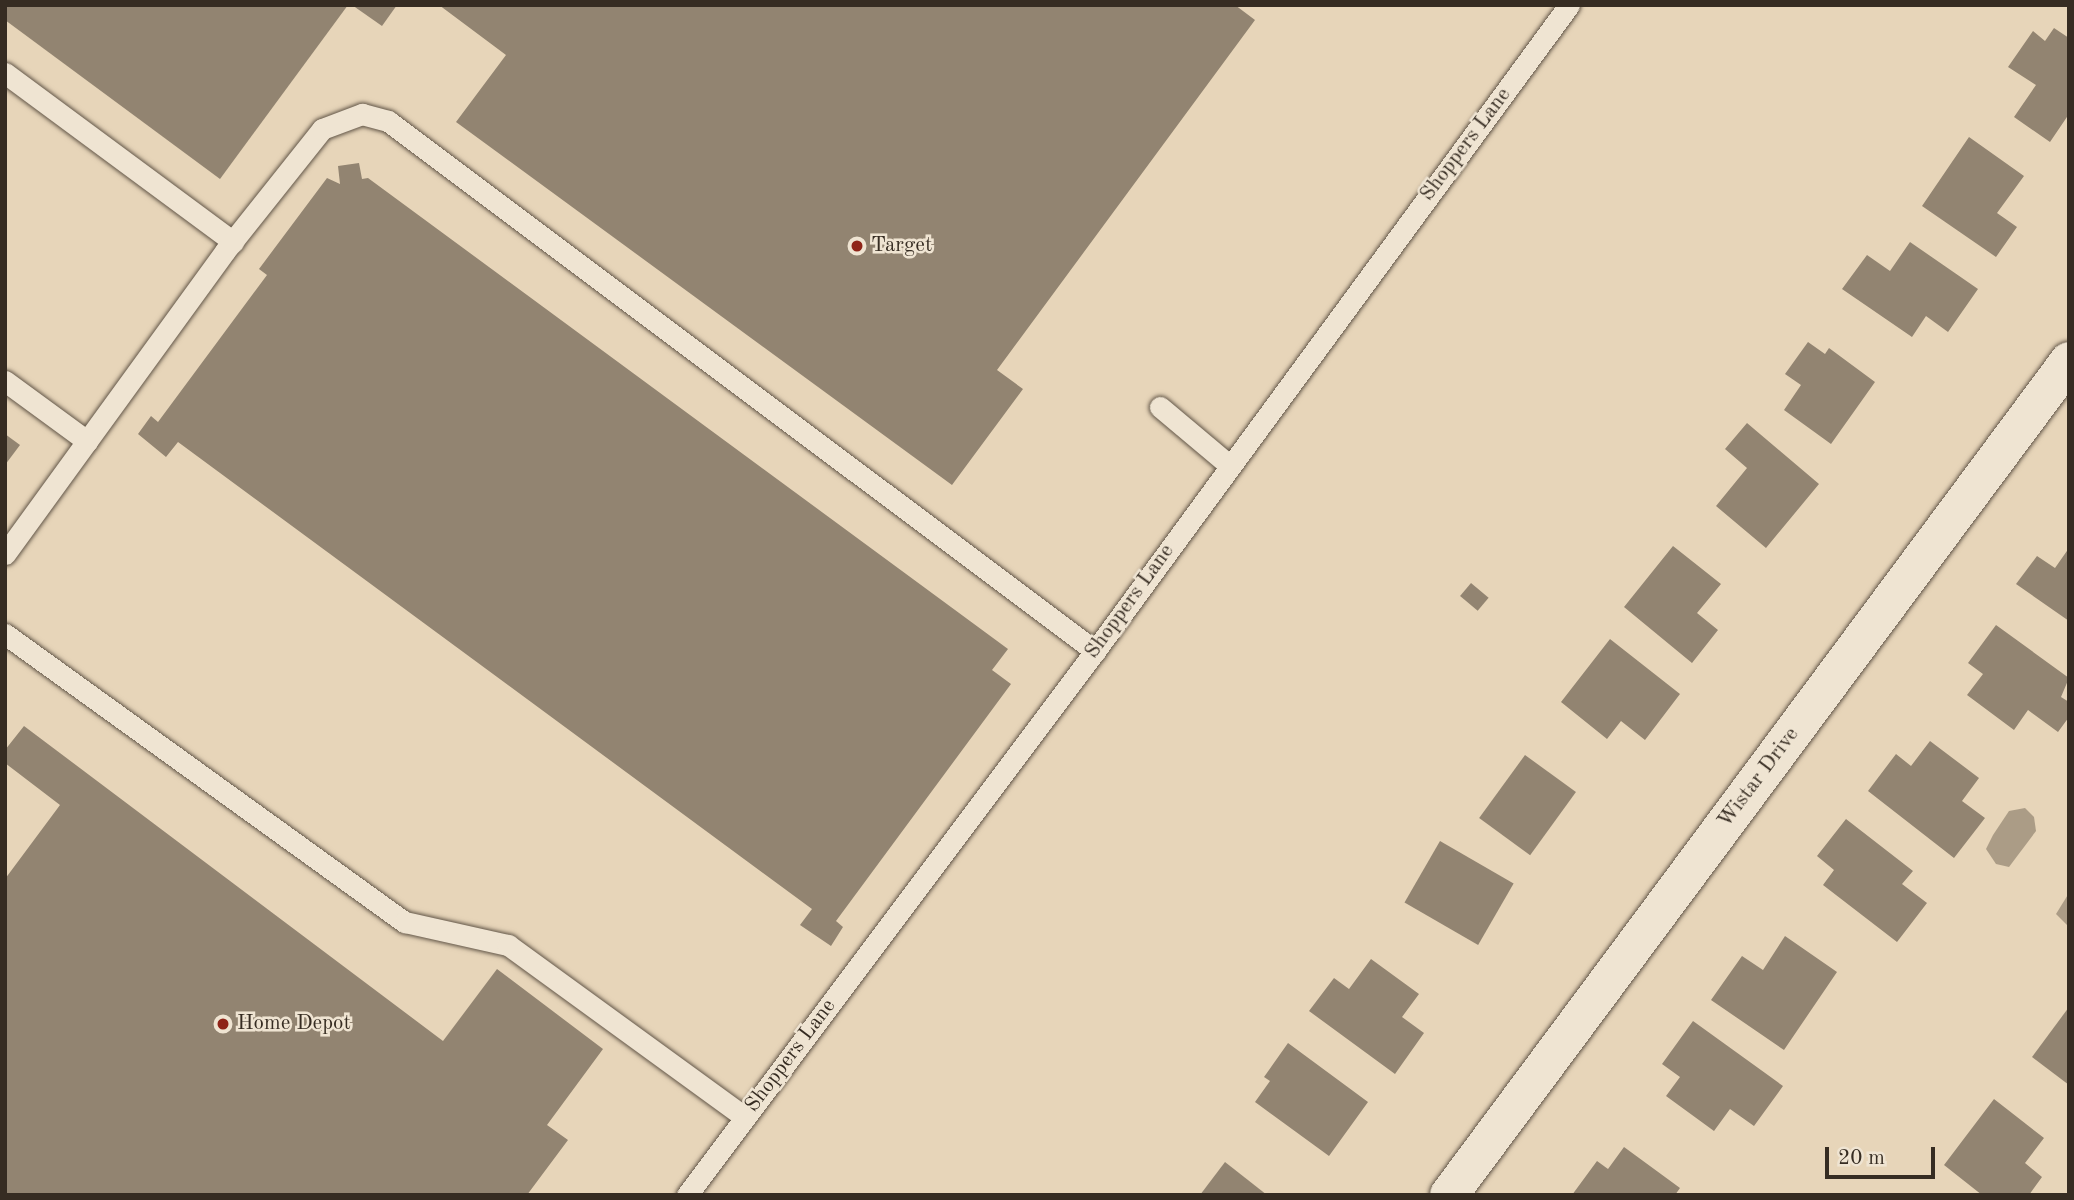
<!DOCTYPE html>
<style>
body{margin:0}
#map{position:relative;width:2074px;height:1200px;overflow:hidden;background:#e7d5b9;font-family:"Old Standard TT",serif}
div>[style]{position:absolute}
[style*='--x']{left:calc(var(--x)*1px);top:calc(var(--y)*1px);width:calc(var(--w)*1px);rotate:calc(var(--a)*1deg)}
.water>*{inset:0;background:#ab9c86}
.building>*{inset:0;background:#928471;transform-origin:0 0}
.roads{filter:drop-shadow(0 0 2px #625648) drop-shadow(0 0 2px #625648)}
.lane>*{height:21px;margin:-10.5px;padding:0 10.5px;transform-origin:10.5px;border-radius:10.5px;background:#efe4d2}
.street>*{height:38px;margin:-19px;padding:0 19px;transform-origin:19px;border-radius:19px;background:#efe4d2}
.dots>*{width:19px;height:19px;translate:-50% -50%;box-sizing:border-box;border:4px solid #efe4d2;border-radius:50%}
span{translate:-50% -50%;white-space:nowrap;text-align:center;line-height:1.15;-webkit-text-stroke:5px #efe4d2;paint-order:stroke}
.street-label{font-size:21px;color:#362c22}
.poi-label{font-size:21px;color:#362c22}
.left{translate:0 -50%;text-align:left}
.frame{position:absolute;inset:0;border:7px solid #362c22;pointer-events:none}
.scale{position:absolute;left:1825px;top:1147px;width:110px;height:32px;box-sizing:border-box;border:4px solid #362c22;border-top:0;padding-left:9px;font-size:21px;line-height:24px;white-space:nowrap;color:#362c22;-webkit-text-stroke:5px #efe4d2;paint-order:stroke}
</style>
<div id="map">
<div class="water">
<div style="clip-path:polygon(2025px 808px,2034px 817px,2036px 831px,2009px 867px,1996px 864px,1986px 849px,1993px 835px,2009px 811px)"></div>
<div style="clip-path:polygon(2069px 893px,2069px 925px,2067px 925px,2056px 914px)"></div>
</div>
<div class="building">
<div style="clip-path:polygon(5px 5px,348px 5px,220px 179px,5px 20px)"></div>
<div style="clip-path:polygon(352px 5px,397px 5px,382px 26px)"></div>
<div style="clip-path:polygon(439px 5px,1235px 5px,1255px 20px,997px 370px,1023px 389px,952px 485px,456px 122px,506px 55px)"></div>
<div style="clip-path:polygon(2054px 28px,2069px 38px,2069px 114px,2050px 142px,2014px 117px,2036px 85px,2008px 67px,2033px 31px,2045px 41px)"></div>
<div style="clip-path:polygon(1969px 137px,2024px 176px,1997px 213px,2017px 227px,1996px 257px,1922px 206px)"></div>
<div style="clip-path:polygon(359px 163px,362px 179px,368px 178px,1008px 649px,992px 670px,1011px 684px,836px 921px,843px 927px,831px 946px,800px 925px,812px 909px,178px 442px,166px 457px,138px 434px,151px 416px,158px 422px,267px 275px,259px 269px,327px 178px,340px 184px,338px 166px)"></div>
<div style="clip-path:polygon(1910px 242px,1978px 289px,1948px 332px,1926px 316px,1912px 337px,1842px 289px,1867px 255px,1890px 271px)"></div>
<div style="clip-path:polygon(1808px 342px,1825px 354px,1829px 348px,1875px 382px,1831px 444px,1784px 410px,1801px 385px,1785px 374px)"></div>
<div style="clip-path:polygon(1747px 423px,1819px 484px,1766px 548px,1716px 506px,1747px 468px,1725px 449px)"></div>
<div style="clip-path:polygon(5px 434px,20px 445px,5px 465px)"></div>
<div style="clip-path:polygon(1673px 546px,1721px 584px,1697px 613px,1718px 630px,1692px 663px,1624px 607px)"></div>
<div style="clip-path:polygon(2069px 548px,2069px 621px,2016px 584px,2037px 556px,2055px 568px)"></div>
<div style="left:1471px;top:583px;width:23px;height:17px;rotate:40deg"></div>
<div style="clip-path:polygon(1996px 625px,2069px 678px,2061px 697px,2069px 702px,2069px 717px,2058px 732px,2028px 710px,2014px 730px,1967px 695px,1983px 674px,1968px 663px)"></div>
<div style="clip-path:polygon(1610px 639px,1680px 694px,1645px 740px,1621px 721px,1607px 739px,1561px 702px)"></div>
<div style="clip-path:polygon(24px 726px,443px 1041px,497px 969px,603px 1049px,547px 1125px,568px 1140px,527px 1195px,5px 1195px,5px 879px,60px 805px,5px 763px,5px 750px)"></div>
<div style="clip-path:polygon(1930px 741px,1979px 778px,1962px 801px,1985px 818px,1954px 858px,1868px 791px,1896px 754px,1911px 766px)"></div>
<div style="left:1525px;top:755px;width:63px;height:78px;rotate:36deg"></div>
<div style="clip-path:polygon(1846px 819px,1913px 871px,1902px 884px,1927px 903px,1897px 942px,1823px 885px,1834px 870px,1817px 856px)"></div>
<div style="left:1440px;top:841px;width:85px;height:71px;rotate:30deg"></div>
<div style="clip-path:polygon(1785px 936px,1837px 972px,1784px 1050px,1711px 1000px,1742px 956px,1763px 970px)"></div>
<div style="clip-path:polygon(1371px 959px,1419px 994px,1402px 1017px,1424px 1033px,1395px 1074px,1309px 1011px,1334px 978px,1349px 989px)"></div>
<div style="clip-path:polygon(2069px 1007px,2069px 1085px,2032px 1057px)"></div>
<div style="clip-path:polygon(1693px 1021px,1783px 1086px,1754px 1126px,1730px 1109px,1714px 1131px,1666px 1096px,1680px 1077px,1662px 1064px)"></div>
<div style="clip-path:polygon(1288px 1043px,1368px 1102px,1329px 1156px,1255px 1102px,1270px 1081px,1264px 1077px)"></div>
<div style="clip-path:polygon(1994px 1099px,2044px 1138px,2025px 1163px,2042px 1177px,2029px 1195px,1982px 1195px,1944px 1165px)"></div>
<div style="clip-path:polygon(1624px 1147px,1680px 1188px,1675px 1195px,1572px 1195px,1597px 1161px,1608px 1169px)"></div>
<div style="clip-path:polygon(1225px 1162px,1267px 1195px,1200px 1195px)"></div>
</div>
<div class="roads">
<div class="lane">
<div style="--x:5;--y:73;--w:284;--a:36.5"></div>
<div style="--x:5;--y:381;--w:102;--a:36.2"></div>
<div style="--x:1160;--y:407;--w:89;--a:40"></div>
<div style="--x:5;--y:554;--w:374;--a:-54"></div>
<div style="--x:225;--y:251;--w:156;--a:-51.5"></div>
<div style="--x:322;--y:129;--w:43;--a:-20.6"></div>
<div style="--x:362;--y:114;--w:27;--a:15"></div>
<div style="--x:388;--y:121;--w:884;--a:36.86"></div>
<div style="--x:5;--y:634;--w:493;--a:35.8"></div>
<div style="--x:405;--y:922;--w:106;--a:12.6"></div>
<div style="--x:508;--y:945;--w:293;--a:36"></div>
<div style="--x:687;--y:1195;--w:680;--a:-53.13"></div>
<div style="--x:1095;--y:651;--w:801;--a:-53.73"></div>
</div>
<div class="street">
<div style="--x:1449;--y:1195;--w:1039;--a:-53.37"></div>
</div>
</div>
<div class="dots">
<div style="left:857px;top:246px;background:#8f2418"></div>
<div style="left:223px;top:1024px;background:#8f2418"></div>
</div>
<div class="street-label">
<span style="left:1466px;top:145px;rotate:-53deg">Shoppers Lane</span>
<span style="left:1130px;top:602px;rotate:-54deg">Shoppers Lane</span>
<span style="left:1759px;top:778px;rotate:-53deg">Wistar Drive</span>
<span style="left:791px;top:1056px;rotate:-53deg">Shoppers Lane</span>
</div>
<div class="poi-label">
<span class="left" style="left:871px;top:246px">Target</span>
<span class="left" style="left:237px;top:1024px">Home Depot</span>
</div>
<div class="frame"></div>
<div class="scale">20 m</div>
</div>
